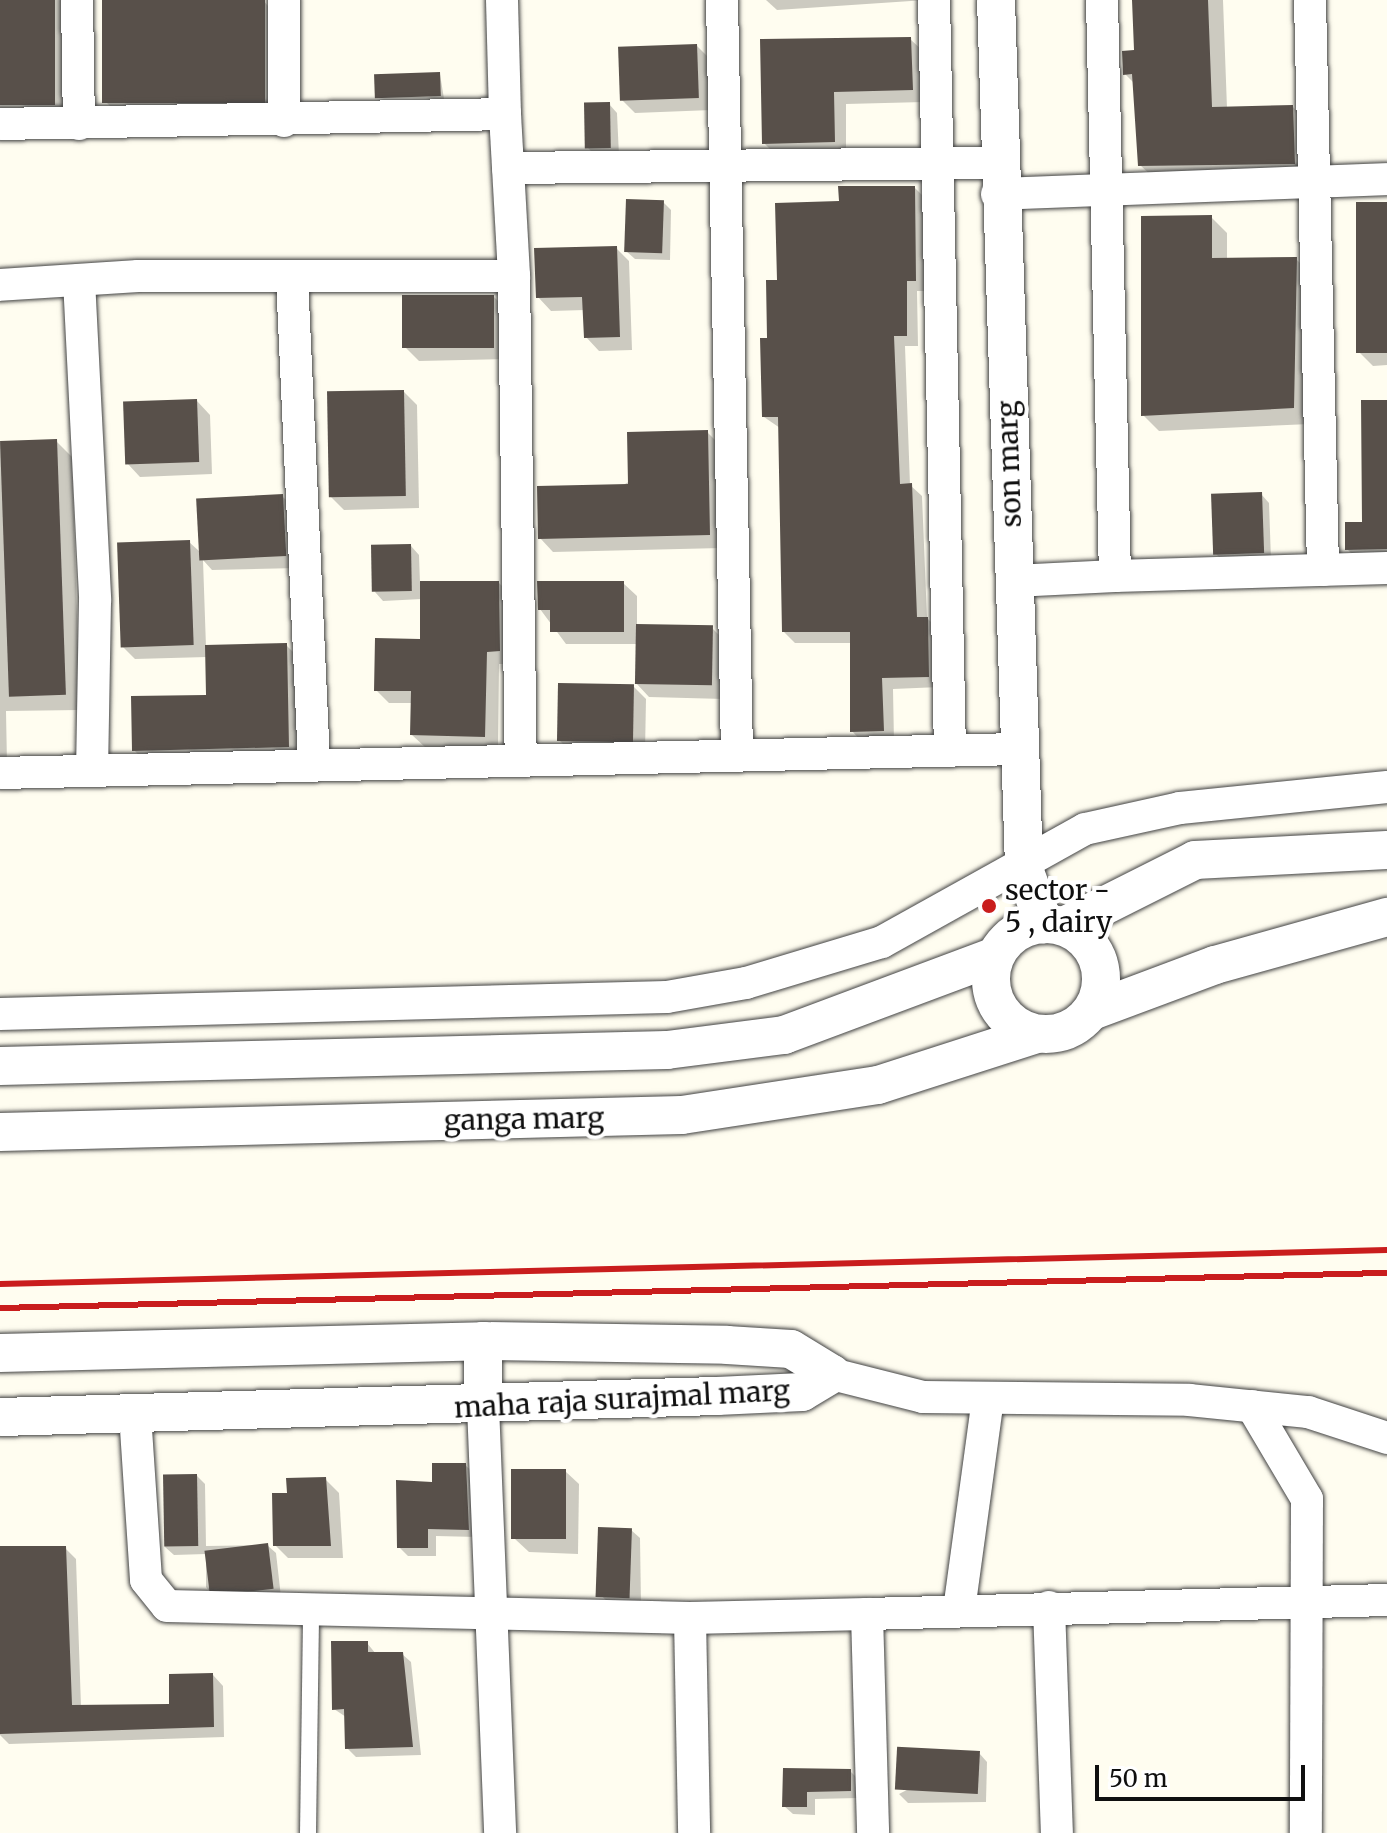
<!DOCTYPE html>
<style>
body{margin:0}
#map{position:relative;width:1387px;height:1833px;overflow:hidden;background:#fffdf0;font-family:Merriweather,serif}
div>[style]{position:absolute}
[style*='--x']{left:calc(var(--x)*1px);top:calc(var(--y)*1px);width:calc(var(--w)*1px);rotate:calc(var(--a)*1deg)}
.shadow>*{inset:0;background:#0003;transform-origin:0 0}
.building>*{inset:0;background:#58504a;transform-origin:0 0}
.roads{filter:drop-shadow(0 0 2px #424242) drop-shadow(0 0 2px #424242)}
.service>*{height:16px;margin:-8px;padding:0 8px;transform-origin:8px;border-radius:8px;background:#fff}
.minor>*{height:32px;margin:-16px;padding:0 16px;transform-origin:16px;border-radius:16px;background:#fff}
.tertiary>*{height:38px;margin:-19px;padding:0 19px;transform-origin:19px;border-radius:19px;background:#fff}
.tertiary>.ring{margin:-19px;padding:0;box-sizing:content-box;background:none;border:38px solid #fff;border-radius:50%}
.rail>*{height:6px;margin:-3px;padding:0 3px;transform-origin:3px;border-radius:3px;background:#c91d1d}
.dots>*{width:22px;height:22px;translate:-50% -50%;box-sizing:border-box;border:4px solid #fff;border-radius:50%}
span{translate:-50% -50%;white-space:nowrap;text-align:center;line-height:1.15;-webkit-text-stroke:8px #fff;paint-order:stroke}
.street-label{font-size:28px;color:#0f0f0f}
.poi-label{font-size:28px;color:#0f0f0f}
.left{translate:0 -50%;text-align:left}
.scale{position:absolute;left:1095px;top:1765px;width:210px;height:36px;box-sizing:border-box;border:4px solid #0f0f0f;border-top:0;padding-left:10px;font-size:24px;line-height:28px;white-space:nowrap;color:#0f0f0f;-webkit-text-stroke:6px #fff;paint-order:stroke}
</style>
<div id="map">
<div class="shadow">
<div style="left:0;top:0;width:72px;height:124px"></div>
<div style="clip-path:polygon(102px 0,263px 0,277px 17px,277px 112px,119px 115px,106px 102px)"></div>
<div style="clip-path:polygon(766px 0,926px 0,777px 10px)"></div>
<div style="clip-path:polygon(1133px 0,1223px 0,1227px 108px,1293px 107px,1309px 124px,1310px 179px,1157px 181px,1140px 165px,1135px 84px,1125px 74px,1136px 52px)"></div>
<div style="clip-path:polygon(910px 39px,923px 51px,924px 102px,846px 104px,846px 154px,776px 155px,764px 143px,762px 41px)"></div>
<div style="clip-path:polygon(697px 46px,710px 59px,712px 110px,635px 113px,622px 100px)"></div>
<div style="clip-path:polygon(440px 74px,444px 99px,377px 97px)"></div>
<div style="clip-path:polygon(609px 104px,617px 113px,619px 156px,596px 156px,587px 147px)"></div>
<div style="clip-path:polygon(915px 188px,926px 199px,926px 291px,917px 291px,918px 346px,905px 346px,910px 485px,922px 496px,927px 618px,939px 630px,940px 687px,893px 689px,894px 742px,863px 743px,852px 731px,852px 643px,795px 643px,784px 632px,780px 428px,764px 417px,769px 340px,780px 282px,841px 203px)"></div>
<div style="clip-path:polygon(663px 202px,671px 210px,670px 260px,635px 259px,626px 251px)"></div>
<div style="clip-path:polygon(1387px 204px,1387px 365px,1373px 366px,1359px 352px)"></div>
<div style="clip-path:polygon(1211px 217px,1227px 233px,1227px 260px,1296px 259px,1312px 275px,1310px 424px,1159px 431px,1143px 415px)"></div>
<div style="clip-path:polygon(616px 248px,629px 261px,632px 350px,599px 351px,586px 337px,585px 310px,551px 311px,538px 297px)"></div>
<div style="clip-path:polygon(494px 297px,507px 310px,508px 359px,419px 361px,406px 348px)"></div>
<div style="clip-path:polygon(404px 392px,417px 405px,419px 508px,344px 510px,331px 497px)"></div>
<div style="clip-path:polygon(197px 401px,210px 415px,212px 474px,140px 477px,127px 463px)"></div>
<div style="clip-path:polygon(1387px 402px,1387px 569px,1365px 567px,1347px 549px,1364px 524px)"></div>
<div style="clip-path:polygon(707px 432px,720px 445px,722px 548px,553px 552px,540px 538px)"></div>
<div style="clip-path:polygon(56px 441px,72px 457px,80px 710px,6px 711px,7px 764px,0 765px,0 443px)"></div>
<div style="clip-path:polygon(1261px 494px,1269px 503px,1271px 560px,1224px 562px,1215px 553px)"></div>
<div style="clip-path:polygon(282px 496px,295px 509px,298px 568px,212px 570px,203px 560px,206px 647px,286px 645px,304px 663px,306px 764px,151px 768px,134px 750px,208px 697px,207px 657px,135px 659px,122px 646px,189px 542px,199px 551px)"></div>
<div style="clip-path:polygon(411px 546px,419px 555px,420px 583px,499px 583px,511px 595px,512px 664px,499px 664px,498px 749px,425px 747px,412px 735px,412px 703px,389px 703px,376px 690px,422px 641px,422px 599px,383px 601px,375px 592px)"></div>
<div style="clip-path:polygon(623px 583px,637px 596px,637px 626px,712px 628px,725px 641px,724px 699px,649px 697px,636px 683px,637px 644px,566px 644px,540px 609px)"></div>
<div style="clip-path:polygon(633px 686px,646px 699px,645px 752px,572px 753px,559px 740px)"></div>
<div style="clip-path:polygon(465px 1465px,474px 1473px,477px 1537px,436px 1536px,436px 1556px,408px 1556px,399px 1547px,434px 1484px)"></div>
<div style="clip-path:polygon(565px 1471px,579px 1484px,578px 1554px,529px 1552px,515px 1539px)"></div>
<div style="clip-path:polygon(197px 1476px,205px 1484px,206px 1546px,267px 1545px,276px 1553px,281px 1597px,214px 1596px,206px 1587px,206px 1554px,174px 1555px,165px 1547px)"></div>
<div style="clip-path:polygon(325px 1479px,339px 1493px,343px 1558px,288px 1558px,275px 1545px)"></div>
<div style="clip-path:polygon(631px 1530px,640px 1538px,641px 1605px,610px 1605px,602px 1596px)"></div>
<div style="clip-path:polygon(0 1548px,65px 1548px,76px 1559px,81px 1707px,171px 1706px,213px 1675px,223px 1686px,224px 1737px,9px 1744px,0 1735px)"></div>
<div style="clip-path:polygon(367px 1643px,376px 1654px,402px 1654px,411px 1662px,421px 1755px,356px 1757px,347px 1748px,346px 1717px,334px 1709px)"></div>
<div style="clip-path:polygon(979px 1753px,987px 1762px,986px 1802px,908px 1803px,899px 1794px)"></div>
<div style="clip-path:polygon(785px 1770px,850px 1771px,858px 1779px,858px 1798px,815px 1799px,815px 1815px,793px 1814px,784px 1806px)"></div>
</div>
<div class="building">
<div style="left:0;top:0;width:55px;height:105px"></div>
<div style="left:102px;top:0;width:163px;height:103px"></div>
<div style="clip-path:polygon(1132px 0,1208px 0,1212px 107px,1293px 105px,1295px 164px,1138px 166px,1132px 74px,1123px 75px,1122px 51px,1134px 50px)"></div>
<div style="clip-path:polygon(911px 37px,913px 90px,834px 92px,835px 142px,762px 144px,760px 39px)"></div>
<div style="left:697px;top:44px;width:54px;height:79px;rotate:88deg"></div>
<div style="left:440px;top:72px;width:24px;height:66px;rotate:88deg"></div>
<div style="left:610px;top:102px;width:46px;height:26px;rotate:89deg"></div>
<div style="clip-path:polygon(838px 186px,915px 186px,916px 281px,907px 281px,907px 336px,894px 336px,900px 484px,912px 483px,917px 617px,928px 617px,929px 677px,882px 678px,884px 731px,850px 732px,850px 632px,782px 632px,778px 417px,762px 417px,760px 338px,767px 338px,766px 280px,777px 280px,775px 203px,839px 201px)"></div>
<div style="left:626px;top:199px;width:38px;height:53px;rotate:2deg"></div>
<div style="left:1387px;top:202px;width:151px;height:31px;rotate:90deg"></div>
<div style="clip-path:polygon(1212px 215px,1212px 258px,1297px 257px,1294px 408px,1141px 416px,1141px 216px)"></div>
<div style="clip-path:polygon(617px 246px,620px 337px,584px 338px,582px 297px,536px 298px,534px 248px)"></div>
<div style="left:402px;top:295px;width:92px;height:53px"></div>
<div style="left:404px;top:390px;width:106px;height:77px;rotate:89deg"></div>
<div style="left:197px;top:399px;width:63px;height:74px;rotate:88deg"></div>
<div style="clip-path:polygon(1361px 400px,1387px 400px,1387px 549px,1345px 550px,1345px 522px,1362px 522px)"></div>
<div style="clip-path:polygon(708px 430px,710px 535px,538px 539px,537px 486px,628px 484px,627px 432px)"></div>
<div style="left:57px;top:439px;width:256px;height:57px;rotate:88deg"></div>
<div style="left:1262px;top:492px;width:61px;height:51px;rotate:88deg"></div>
<div style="left:283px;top:494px;width:62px;height:87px;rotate:87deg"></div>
<div style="left:190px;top:540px;width:105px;height:73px;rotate:88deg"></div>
<div style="left:411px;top:544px;width:47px;height:40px;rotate:89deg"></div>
<div style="clip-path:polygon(420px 581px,499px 581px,500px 651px,487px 652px,485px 737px,410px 735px,411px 691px,374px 691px,375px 638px,420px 639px)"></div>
<div style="clip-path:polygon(537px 581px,624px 581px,624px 632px,550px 632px,550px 610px,538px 610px)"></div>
<div style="left:636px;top:624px;width:77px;height:60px;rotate:1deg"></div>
<div style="clip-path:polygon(287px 643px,289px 747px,132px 751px,131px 696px,206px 695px,205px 645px)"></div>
<div style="left:558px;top:683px;width:76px;height:58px;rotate:1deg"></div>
<div style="clip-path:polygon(432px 1463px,466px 1463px,469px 1530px,428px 1529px,428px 1548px,397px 1548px,396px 1480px,432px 1482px)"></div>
<div style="left:511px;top:1469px;width:55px;height:70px"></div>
<div style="left:197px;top:1474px;width:72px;height:34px;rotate:89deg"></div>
<div style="clip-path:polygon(326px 1477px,331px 1546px,273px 1546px,272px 1493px,287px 1493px,286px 1478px)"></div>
<div style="left:598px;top:1527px;width:34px;height:70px;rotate:2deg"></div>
<div style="left:268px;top:1543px;width:46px;height:64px;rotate:83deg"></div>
<div style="clip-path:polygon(0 1546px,66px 1546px,72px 1705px,169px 1704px,169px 1674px,213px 1673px,214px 1727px,0 1734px)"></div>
<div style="clip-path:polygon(331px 1641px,368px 1641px,368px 1652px,403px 1652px,413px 1747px,345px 1749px,344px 1709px,332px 1710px)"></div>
<div style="left:980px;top:1751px;width:43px;height:83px;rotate:93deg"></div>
<div style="clip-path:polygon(783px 1768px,851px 1769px,851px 1791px,807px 1792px,807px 1807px,782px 1807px)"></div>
</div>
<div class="roads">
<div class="service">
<div style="--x:308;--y:1833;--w:222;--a:-89.2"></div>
</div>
<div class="minor">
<div style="--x:77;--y:0;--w:124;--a:89.1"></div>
<div style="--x:284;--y:0;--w:121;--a:90"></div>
<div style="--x:502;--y:0;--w:114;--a:88.5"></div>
<div style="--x:722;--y:0;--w:756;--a:88.86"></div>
<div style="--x:934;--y:0;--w:751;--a:88.78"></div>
<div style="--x:1102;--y:0;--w:576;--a:88.71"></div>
<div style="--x:1115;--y:576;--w:272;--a:-1.7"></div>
<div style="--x:1310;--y:0;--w:570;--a:88.69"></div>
<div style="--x:0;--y:124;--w:505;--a:-1.13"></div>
<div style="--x:505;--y:114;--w:162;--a:86.8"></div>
<div style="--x:514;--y:276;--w:376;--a:180"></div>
<div style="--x:138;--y:276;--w:138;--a:176.3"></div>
<div style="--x:508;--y:168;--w:488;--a:-0.6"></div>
<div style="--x:997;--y:194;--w:390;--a:-2.2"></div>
<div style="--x:514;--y:276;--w:485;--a:89.2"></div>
<div style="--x:292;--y:278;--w:488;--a:87.4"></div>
<div style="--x:79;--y:280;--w:321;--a:87.1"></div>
<div style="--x:95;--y:601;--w:170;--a:91"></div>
<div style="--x:1014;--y:581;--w:101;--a:-2.8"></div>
<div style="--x:0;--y:773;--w:1021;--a:-1.35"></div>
<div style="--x:0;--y:1014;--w:667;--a:-1.46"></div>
<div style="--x:667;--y:997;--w:80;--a:-10"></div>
<div style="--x:746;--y:983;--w:142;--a:-16.8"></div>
<div style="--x:882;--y:942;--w:232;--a:-29.1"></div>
<div style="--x:1085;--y:829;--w:97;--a:-12.5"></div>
<div style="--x:1180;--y:808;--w:208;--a:-5.8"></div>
<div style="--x:832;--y:1374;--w:94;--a:14.2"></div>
<div style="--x:923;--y:1397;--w:266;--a:0.6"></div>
<div style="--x:1189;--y:1400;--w:120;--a:5.8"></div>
<div style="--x:1308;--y:1412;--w:83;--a:18.2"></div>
<div style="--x:483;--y:1406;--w:427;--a:87.7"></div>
<div style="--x:1252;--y:1406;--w:108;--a:59.4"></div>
<div style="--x:1307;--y:1499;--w:334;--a:90.2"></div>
<div style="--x:135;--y:1414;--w:166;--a:86.2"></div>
<div style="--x:146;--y:1580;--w:33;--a:51"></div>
<div style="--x:167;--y:1606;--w:523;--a:1.31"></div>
<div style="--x:690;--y:1618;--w:177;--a:-1.3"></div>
<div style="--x:867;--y:1614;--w:219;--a:88.4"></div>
<div style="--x:1049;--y:1607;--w:226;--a:88"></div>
<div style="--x:959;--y:1610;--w:213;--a:-82.2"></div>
<div style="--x:867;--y:1614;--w:520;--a:-1.54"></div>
<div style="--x:690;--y:1618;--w:215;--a:88.9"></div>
</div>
<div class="tertiary">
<div style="--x:996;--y:0;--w:869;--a:88.15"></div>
<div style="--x:1024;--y:869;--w:59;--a:70"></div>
<div class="ring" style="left:991px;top:924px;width:72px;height:72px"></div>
<div style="--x:1064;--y:926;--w:147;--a:-26.7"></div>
<div style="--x:1195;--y:860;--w:192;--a:-3"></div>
<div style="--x:1092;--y:1011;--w:131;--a:-20.5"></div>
<div style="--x:1215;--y:965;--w:179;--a:-15.6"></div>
<div style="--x:0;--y:1066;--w:667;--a:-1.37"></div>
<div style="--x:667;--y:1050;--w:118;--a:-7.3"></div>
<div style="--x:784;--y:1035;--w:225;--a:-20.5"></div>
<div style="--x:0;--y:1132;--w:682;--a:-1.43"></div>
<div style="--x:682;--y:1115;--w:198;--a:-8.7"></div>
<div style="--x:878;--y:1085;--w:167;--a:-17.8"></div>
<div style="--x:483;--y:1341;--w:65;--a:90"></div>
<div style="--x:0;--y:1353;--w:483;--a:-1.4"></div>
<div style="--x:483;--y:1341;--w:244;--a:0.9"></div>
<div style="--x:727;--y:1345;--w:64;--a:3.6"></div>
<div style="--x:791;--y:1349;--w:48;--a:31.4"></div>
<div style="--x:832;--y:1374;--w:35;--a:149"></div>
<div style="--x:802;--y:1392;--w:85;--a:177.3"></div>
<div style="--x:717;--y:1396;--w:717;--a:178.32"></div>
</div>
</div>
<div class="rail">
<div style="--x:0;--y:1284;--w:1387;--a:-1.4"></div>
<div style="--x:0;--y:1308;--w:1387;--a:-1.45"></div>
</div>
<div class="dots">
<div style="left:989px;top:906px;background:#c91d1d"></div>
</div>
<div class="street-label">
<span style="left:1009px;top:464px;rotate:-92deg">son marg</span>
<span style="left:524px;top:1119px;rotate:-1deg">ganga marg</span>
<span style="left:622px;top:1399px;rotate:-3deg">maha raja surajmal marg</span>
</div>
<div class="poi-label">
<span class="left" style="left:1005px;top:906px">sector -<br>5 , dairy</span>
</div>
<div class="scale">50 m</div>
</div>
